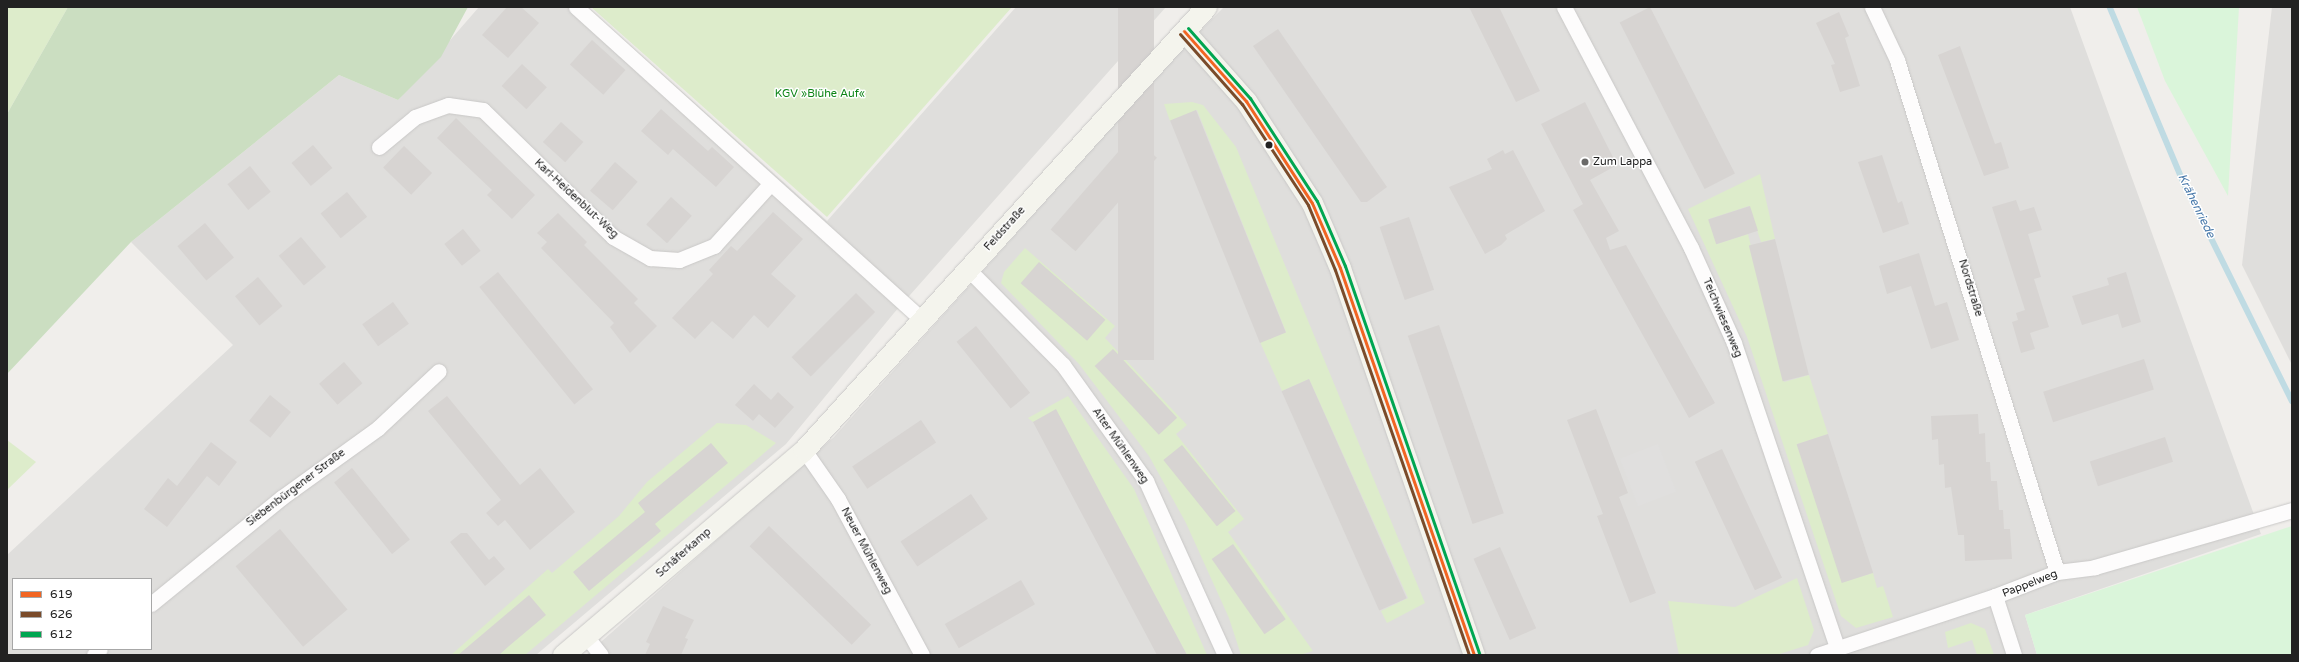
<!DOCTYPE html>
<meta charset="utf-8">
<style>
body{margin:0}
#map{position:relative;width:2299px;height:662px;overflow:hidden;background:#f0eeeb;font-family:"Varela Round",sans-serif}
div>[style]{position:absolute}
[style*='--x']{left:calc(var(--x)*1px);top:calc(var(--y)*1px);width:calc(var(--w)*1px);rotate:calc(var(--a)*1deg)}
.residential>*{inset:0;background:#dfdedc}
.grass>*{inset:0;background:#ddeccb}
.forest>*{inset:0;background:#cbdec1}
.park>*{inset:0;background:#daf5da}
.parking>*{inset:0;background:#e0dfde;transform-origin:0 0}
.stream>*{height:5.5px;margin:-2.75px;padding:0 2.75px;transform-origin:2.75px;border-radius:2.75px;background:#bfdbe3}
.building>*{inset:0;background:#d7d4d2;transform-origin:0 0}
.roads{filter:drop-shadow(0 0 1px #c9c8c7) drop-shadow(0 0 1px #c9c8c7)}
.street>*{height:15px;margin:-7.5px;padding:0 7.5px;transform-origin:7.5px;border-radius:7.5px;background:#fdfcfc}
.secondary>*{height:21px;margin:-10.5px;padding:0 10.5px;transform-origin:10.5px;border-radius:10.5px;background:#f4f4ed}
.bus-1>*{height:3px;margin:-1.5px;padding:0 1.5px;transform-origin:1.5px;border-radius:1.5px;background:#f26522}
.bus-2>*{height:3px;margin:-1.5px;padding:0 1.5px;transform-origin:1.5px;border-radius:1.5px;background:#7a4b2a}
.bus-3>*{height:3px;margin:-1.5px;padding:0 1.5px;transform-origin:1.5px;border-radius:1.5px;background:#00a651}
.dots>*{width:11px;height:11px;translate:-50% -50%;box-sizing:border-box;border:2px solid #fff;border-radius:50%}
span{translate:-50% -50%;white-space:nowrap;text-align:center;line-height:1.15;-webkit-text-stroke:3px #fff;paint-order:stroke}
.park-label{font-size:11px;color:#0c8416}
.poi-label{font-size:11px;color:#222}
.left{translate:0 -50%;text-align:left}
.street-label{font-size:11px;color:#222}
.water-label{font-size:12px;color:#4a7aab;font-style:italic}
.frame{position:absolute;inset:0;border:8px solid #222;pointer-events:none}
.legend{position:absolute;left:12px;top:578px;width:140px;height:72px;box-sizing:border-box;background:#fff;border:1px solid #a7a7a7;margin:0;padding:5px 7px;list-style:none;font-size:12px;color:#222}
.legend li{display:flex;align-items:center;gap:8px;height:20px}
.legend b{width:20px;border:1px solid #a7a7a7}
</style>
<div id="map">
<div class="residential">
<div style="clip-path:polygon(evenodd,479px 7px,587px 7px,827px 221px,1016px 7px,1166px 7px,894px 313px,786px 444px,536px 655px,7px 655px,7px 555px,233px 345px,131px 242px,339px 75px,398px 100px,479px 7px,13px 579px,151px 579px,151px 649px,13px 649px,13px 579px)"></div>
<div style="clip-path:polygon(1224px 7px,2070px 7px,2261px 534px,2025px 615px,2037px 655px,586px 655px,834px 437px,1178px 53px)"></div>
<div style="clip-path:polygon(2272px 7px,2292px 7px,2292px 365px,2242px 265px)"></div>
</div>
<div class="grass">
<div style="clip-path:polygon(7px 7px,68px 7px,7px 114px)"></div>
<div style="clip-path:polygon(591px 7px,1012px 7px,827px 217px)"></div>
<div style="clip-path:polygon(1192px 102px,1203px 105px,1236px 147px,1425px 603px,1387px 623px,1381px 611px,1408px 598px,1309px 379px,1282px 391px,1260px 342px,1286px 332px,1197px 110px,1170px 121px,1164px 104px)"></div>
<div style="clip-path:polygon(1760px 174px,1775px 239px,1761px 242px,1749px 206px,1709px 219px,1717px 244px,1748px 234px,1784px 382px,1809px 375px,1828px 434px,1798px 444px,1843px 582px,1873px 573px,1877px 588px,1883px 586px,1893px 617px,1856px 628px,1841px 616px,1747px 337px,1688px 209px)"></div>
<div style="clip-path:polygon(1025px 248px,1115px 326px,1105px 338px,1187px 425px,1176px 434px,1244px 519px,1228px 532px,1313px 651px,1300px 655px,1241px 655px,1229px 618px,1186px 523px,1149px 456px,1079px 364px,1001px 283px,1004px 272px)"></div>
<div style="clip-path:polygon(1068px 396px,1134px 489px,1207px 655px,1187px 655px,1056px 410px,1033px 422px,1028px 418px)"></div>
<div style="clip-path:polygon(717px 423px,746px 425px,776px 443px,525px 655px,451px 655px,548px 569px,552px 573px,619px 516px,647px 482px)"></div>
<div style="clip-path:polygon(7px 440px,36px 462px,7px 490px)"></div>
<div style="clip-path:polygon(1797px 578px,1814px 630px,1808px 645px,1776px 655px,1679px 655px,1668px 601px,1735px 607px)"></div>
<div style="clip-path:polygon(1971px 623px,1985px 629px,1994px 655px,1977px 655px,1972px 640px,1948px 648px,1945px 632px)"></div>
</div>
<div class="forest">
<div style="clip-path:polygon(68px 7px,468px 7px,441px 57px,398px 100px,339px 75px,131px 242px,7px 374px,7px 114px)"></div>
</div>
<div class="park">
<div style="clip-path:polygon(2137px 7px,2239px 7px,2228px 196px,2165px 81px)"></div>
<div style="clip-path:polygon(2292px 526px,2292px 655px,2037px 655px,2025px 615px)"></div>
</div>
<div class="parking">
<div style="left:1658px;top:444px;width:51px;height:41px;rotate:69deg"></div>
</div>
<div class="stream">
<div style="--x:2110;--y:7;--w:193;--a:67.2"></div>
<div style="--x:2185;--y:185;--w:241;--a:63.6"></div>
</div>
<div class="building">
<div style="clip-path:polygon(507px 7px,521px 7px,539px 23px,508px 58px,482px 35px)"></div>
<div style="left:1118px;top:7px;width:36px;height:353px"></div>
<div style="clip-path:polygon(1469px 7px,1499px 7px,1540px 91px,1516px 102px)"></div>
<div style="left:1650px;top:7px;width:187px;height:34px;rotate:63deg"></div>
<div style="clip-path:polygon(1839px 12px,1849px 36px,1845px 38px,1860px 86px,1840px 92px,1831px 65px,1835px 64px,1816px 23px)"></div>
<div style="clip-path:polygon(1278px 29px,1387px 187px,1367px 202px,1361px 202px,1253px 46px)"></div>
<div style="left:592px;top:40px;width:45px;height:33px;rotate:42deg"></div>
<div style="clip-path:polygon(1960px 46px,1995px 144px,2001px 142px,2009px 168px,1984px 176px,1938px 55px)"></div>
<div style="left:522px;top:64px;width:34px;height:30px;rotate:43deg"></div>
<div style="clip-path:polygon(1585px 102px,1617px 165px,1590px 180px,1619px 231px,1606px 238px,1610px 250px,1626px 245px,1715px 403px,1689px 418px,1573px 210px,1583px 204px,1541px 124px)"></div>
<div style="clip-path:polygon(661px 109px,708px 151px,712px 147px,734px 167px,716px 187px,673px 149px,668px 155px,641px 131px)"></div>
<div style="left:1196px;top:110px;width:240px;height:28px;rotate:68deg"></div>
<div style="clip-path:polygon(456px 118px,535px 195px,512px 219px,487px 195px,492px 190px,437px 138px)"></div>
<div style="left:561px;top:122px;width:30px;height:27px;rotate:42deg"></div>
<div style="left:1132px;top:136px;width:33px;height:124px;rotate:41deg"></div>
<div style="left:313px;top:145px;width:30px;height:28px;rotate:50deg"></div>
<div style="left:404px;top:146px;width:39px;height:30px;rotate:44deg"></div>
<div style="clip-path:polygon(1503px 150px,1505px 154px,1513px 150px,1545px 211px,1505px 235px,1507px 239px,1501px 245px,1485px 254px,1449px 187px,1492px 169px,1487px 159px)"></div>
<div style="clip-path:polygon(1882px 155px,1898px 203px,1902px 201px,1909px 224px,1883px 233px,1858px 162px)"></div>
<div style="left:615px;top:162px;width:30px;height:38px;rotate:41deg"></div>
<div style="left:250px;top:166px;width:33px;height:29px;rotate:51deg"></div>
<div style="left:347px;top:192px;width:32px;height:34px;rotate:51deg"></div>
<div style="left:671px;top:197px;width:28px;height:37px;rotate:42deg"></div>
<div style="clip-path:polygon(2016px 200px,2020px 211px,2034px 207px,2042px 230px,2028px 234px,2041px 277px,2034px 279px,2049px 327px,2030px 333px,2035px 349px,2021px 353px,2012px 322px,2018px 320px,2016px 313px,2025px 310px,1992px 207px)"></div>
<div style="left:1750px;top:206px;width:26px;height:44px;rotate:72deg"></div>
<div style="clip-path:polygon(773px 212px,803px 239px,771px 274px,796px 296px,768px 328px,754px 315px,733px 339px,712px 321px,695px 339px,672px 318px,713px 274px,709px 270px,731px 246px,737px 251px)"></div>
<div style="clip-path:polygon(558px 213px,587px 242px,584px 245px,638px 299px,634px 303px,657px 326px,630px 353px,610px 327px,614px 323px,541px 248px,547px 242px,537px 233px)"></div>
<div style="left:1409px;top:217px;width:77px;height:31px;rotate:71deg"></div>
<div style="left:205px;top:223px;width:45px;height:36px;rotate:50deg"></div>
<div style="left:463px;top:229px;width:28px;height:24px;rotate:51deg"></div>
<div style="left:301px;top:237px;width:39px;height:29px;rotate:50deg"></div>
<div style="left:1775px;top:239px;width:140px;height:27px;rotate:76deg"></div>
<div style="clip-path:polygon(1919px 253px,1935px 306px,1947px 302px,1959px 340px,1931px 349px,1911px 286px,1887px 294px,1879px 266px)"></div>
<div style="left:1039px;top:262px;width:88px;height:28px;rotate:41deg"></div>
<div style="left:498px;top:272px;width:151px;height:24px;rotate:51deg"></div>
<div style="clip-path:polygon(2126px 272px,2141px 322px,2122px 328px,2118px 314px,2082px 325px,2072px 296px,2109px 285px,2107px 278px)"></div>
<div style="left:258px;top:277px;width:38px;height:30px;rotate:50deg"></div>
<div style="left:856px;top:293px;width:27px;height:91px;rotate:45deg"></div>
<div style="left:393px;top:302px;width:27px;height:38px;rotate:54deg"></div>
<div style="left:1439px;top:325px;width:199px;height:33px;rotate:71deg"></div>
<div style="left:976px;top:326px;width:86px;height:25px;rotate:51deg"></div>
<div style="left:1113px;top:349px;width:94px;height:25px;rotate:47deg"></div>
<div style="left:2144px;top:359px;width:32px;height:106px;rotate:72deg"></div>
<div style="left:344px;top:362px;width:28px;height:33px;rotate:49deg"></div>
<div style="left:1309px;top:379px;width:240px;height:30px;rotate:66deg"></div>
<div style="clip-path:polygon(754px 384px,771px 400px,778px 392px,794px 407px,775px 428px,759px 414px,753px 421px,735px 405px)"></div>
<div style="left:270px;top:395px;width:27px;height:33px;rotate:39deg"></div>
<div style="clip-path:polygon(447px 396px,520px 485px,540px 468px,575px 512px,530px 550px,505px 520px,498px 526px,486px 513px,501px 500px,428px 411px)"></div>
<div style="clip-path:polygon(1056px 409px,1101px 494px,1187px 655px,1157px 655px,1100px 548px,1033px 422px)"></div>
<div style="clip-path:polygon(1596px 409px,1628px 493px,1619px 497px,1656px 593px,1630px 603px,1597px 516px,1603px 514px,1567px 420px)"></div>
<div style="clip-path:polygon(1978px 414px,1979px 434px,1985px 433px,1986px 462px,1990px 462px,1991px 481px,1997px 481px,1999px 510px,2003px 510px,2004px 529px,2010px 529px,2012px 559px,1965px 561px,1964px 535px,1958px 535px,1951px 487px,1945px 488px,1944px 464px,1939px 465px,1938px 439px,1932px 440px,1931px 416px)"></div>
<div style="left:921px;top:420px;width:27px;height:83px;rotate:56deg"></div>
<div style="left:1828px;top:434px;width:146px;height:33px;rotate:72deg"></div>
<div style="left:2165px;top:437px;width:26px;height:79px;rotate:72deg"></div>
<div style="clip-path:polygon(211px 442px,237px 462px,219px 486px,207px 476px,167px 527px,144px 509px,168px 478px,177px 486px)"></div>
<div style="clip-path:polygon(711px 443px,728px 463px,655px 524px,661px 531px,589px 591px,573px 572px,645px 512px,638px 503px)"></div>
<div style="left:1182px;top:445px;width:85px;height:24px;rotate:51deg"></div>
<div style="left:1722px;top:449px;width:142px;height:30px;rotate:65deg"></div>
<div style="left:352px;top:468px;width:92px;height:23px;rotate:51deg"></div>
<div style="left:971px;top:494px;width:30px;height:85px;rotate:56deg"></div>
<div style="left:769px;top:526px;width:142px;height:28px;rotate:44deg"></div>
<div style="left:280px;top:529px;width:105px;height:58px;rotate:50deg"></div>
<div style="clip-path:polygon(461px 533px,467px 533px,489px 560px,494px 556px,505px 569px,485px 586px,450px 542px)"></div>
<div style="left:1233px;top:544px;width:92px;height:26px;rotate:55deg"></div>
<div style="left:1500px;top:547px;width:89px;height:29px;rotate:66deg"></div>
<div style="left:1021px;top:580px;width:28px;height:88px;rotate:60deg"></div>
<div style="clip-path:polygon(529px 595px,546px 615px,509px 646px,499px 655px,458px 655px)"></div>
<div style="clip-path:polygon(663px 606px,694px 620px,685px 638px,688px 639px,681px 655px,645px 655px,650px 644px,646px 642px)"></div>
</div>
<div class="roads">
<div class="street">
<div style="--x:576;--y:7;--w:467;--a:42.1"></div>
<div style="--x:1564;--y:7;--w:272;--a:62.2"></div>
<div style="--x:1691;--y:248;--w:104;--a:65.6"></div>
<div style="--x:1734;--y:343;--w:321;--a:71.3"></div>
<div style="--x:1872;--y:7;--w:59;--a:64.7"></div>
<div style="--x:1897;--y:60;--w:536;--a:72.65"></div>
<div style="--x:379;--y:147;--w:47;--a:-39.8"></div>
<div style="--x:415;--y:117;--w:35;--a:-20"></div>
<div style="--x:448;--y:105;--w:35;--a:8"></div>
<div style="--x:483;--y:110;--w:182;--a:44.3"></div>
<div style="--x:613;--y:237;--w:43;--a:29.6"></div>
<div style="--x:650;--y:258;--w:29;--a:4"></div>
<div style="--x:679;--y:260;--w:38;--a:-22"></div>
<div style="--x:714;--y:246;--w:84;--a:-47.9"></div>
<div style="--x:968;--y:269;--w:135;--a:45.3"></div>
<div style="--x:1063;--y:365;--w:143;--a:54.4"></div>
<div style="--x:1146;--y:481;--w:191;--a:65.6"></div>
<div style="--x:804;--y:450;--w:60;--a:55.2"></div>
<div style="--x:838;--y:499;--w:177;--a:61.7"></div>
<div style="--x:1995;--y:596;--w:62;--a:72.1"></div>
<div style="--x:151;--y:604;--w:168;--a:-39.2"></div>
<div style="--x:281;--y:498;--w:120;--a:-35.8"></div>
<div style="--x:378;--y:428;--w:83;--a:-43.1"></div>
<div style="--x:586;--y:636;--w:24;--a:52"></div>
<div style="--x:94;--y:655;--w:8;--a:-45"></div>
<div style="--x:1817;--y:655;--w:188;--a:-18.3"></div>
<div style="--x:1995;--y:596;--w:66;--a:-21.2"></div>
<div style="--x:2057;--y:572;--w:38;--a:-7"></div>
<div style="--x:2095;--y:567;--w:205;--a:-16.1"></div>
</div>
<div class="secondary">
<div style="--x:1184;--y:31;--w:94;--a:48.5"></div>
<div style="--x:1246;--y:101;--w:121;--a:57.1"></div>
<div style="--x:1312;--y:203;--w:71;--a:66.7"></div>
<div style="--x:1340;--y:268;--w:410;--a:70.9"></div>
<div style="--x:563;--y:655;--w:316;--a:-40.4"></div>
<div style="--x:804;--y:450;--w:598;--a:-47.78"></div>
</div>
</div>
<div class="bus-1">
<div style="--x:1184;--y:31;--w:94;--a:48.5"></div>
<div style="--x:1246;--y:101;--w:121;--a:57.1"></div>
<div style="--x:1312;--y:203;--w:71;--a:66.7"></div>
<div style="--x:1340;--y:268;--w:410;--a:70.9"></div>
</div>
<div class="bus-2">
<div style="--x:1180;--y:34;--w:94;--a:48.5"></div>
<div style="--x:1242;--y:104;--w:121;--a:56.8"></div>
<div style="--x:1308;--y:205;--w:70;--a:67.4"></div>
<div style="--x:1335;--y:270;--w:408;--a:70.8"></div>
</div>
<div class="bus-3">
<div style="--x:1188;--y:28;--w:94;--a:48.5"></div>
<div style="--x:1250;--y:98;--w:123;--a:57"></div>
<div style="--x:1317;--y:201;--w:71;--a:66.7"></div>
<div style="--x:1345;--y:266;--w:410;--a:70.9"></div>
</div>
<div class="dots">
<div style="left:1269px;top:145px;background:#222"></div>
<div style="left:1585px;top:162px;background:#6a6968"></div>
</div>
<div class="park-label">
<span style="left:820px;top:94px">KGV »Blühe Auf«</span>
</div>
<div class="poi-label">
<span class="left" style="left:1593px;top:162px">Zum Lappa</span>
</div>
<div class="street-label">
<span style="left:576px;top:199px;rotate:43deg">Karl-Heidenblut-Weg</span>
<span style="left:1005px;top:229px;rotate:-48deg">Feldstraße</span>
<span style="left:1970px;top:288px;rotate:73deg">Nordstraße</span>
<span style="left:1722px;top:318px;rotate:67deg">Teichwiesenweg</span>
<span style="left:1120px;top:446px;rotate:55deg">Alter Mühlenweg</span>
<span style="left:296px;top:488px;rotate:-37deg">Siebenbürgener Straße</span>
<span style="left:866px;top:551px;rotate:62deg">Neuer Mühlenweg</span>
<span style="left:684px;top:553px;rotate:-41deg">Schäferkamp</span>
<span style="left:2030px;top:584px;rotate:-21deg">Pappelweg</span>
</div>
<div class="water-label">
<span style="left:2196px;top:206px;rotate:64deg">Krähenriede</span>
</div>
<div class="frame"></div>
<ul class="legend">
<li><b style="height:5px;background:#f26522"></b>619</li>
<li><b style="height:5px;background:#7a4b2a"></b>626</li>
<li><b style="height:5px;background:#00a651"></b>612</li>
</ul>
</div>
